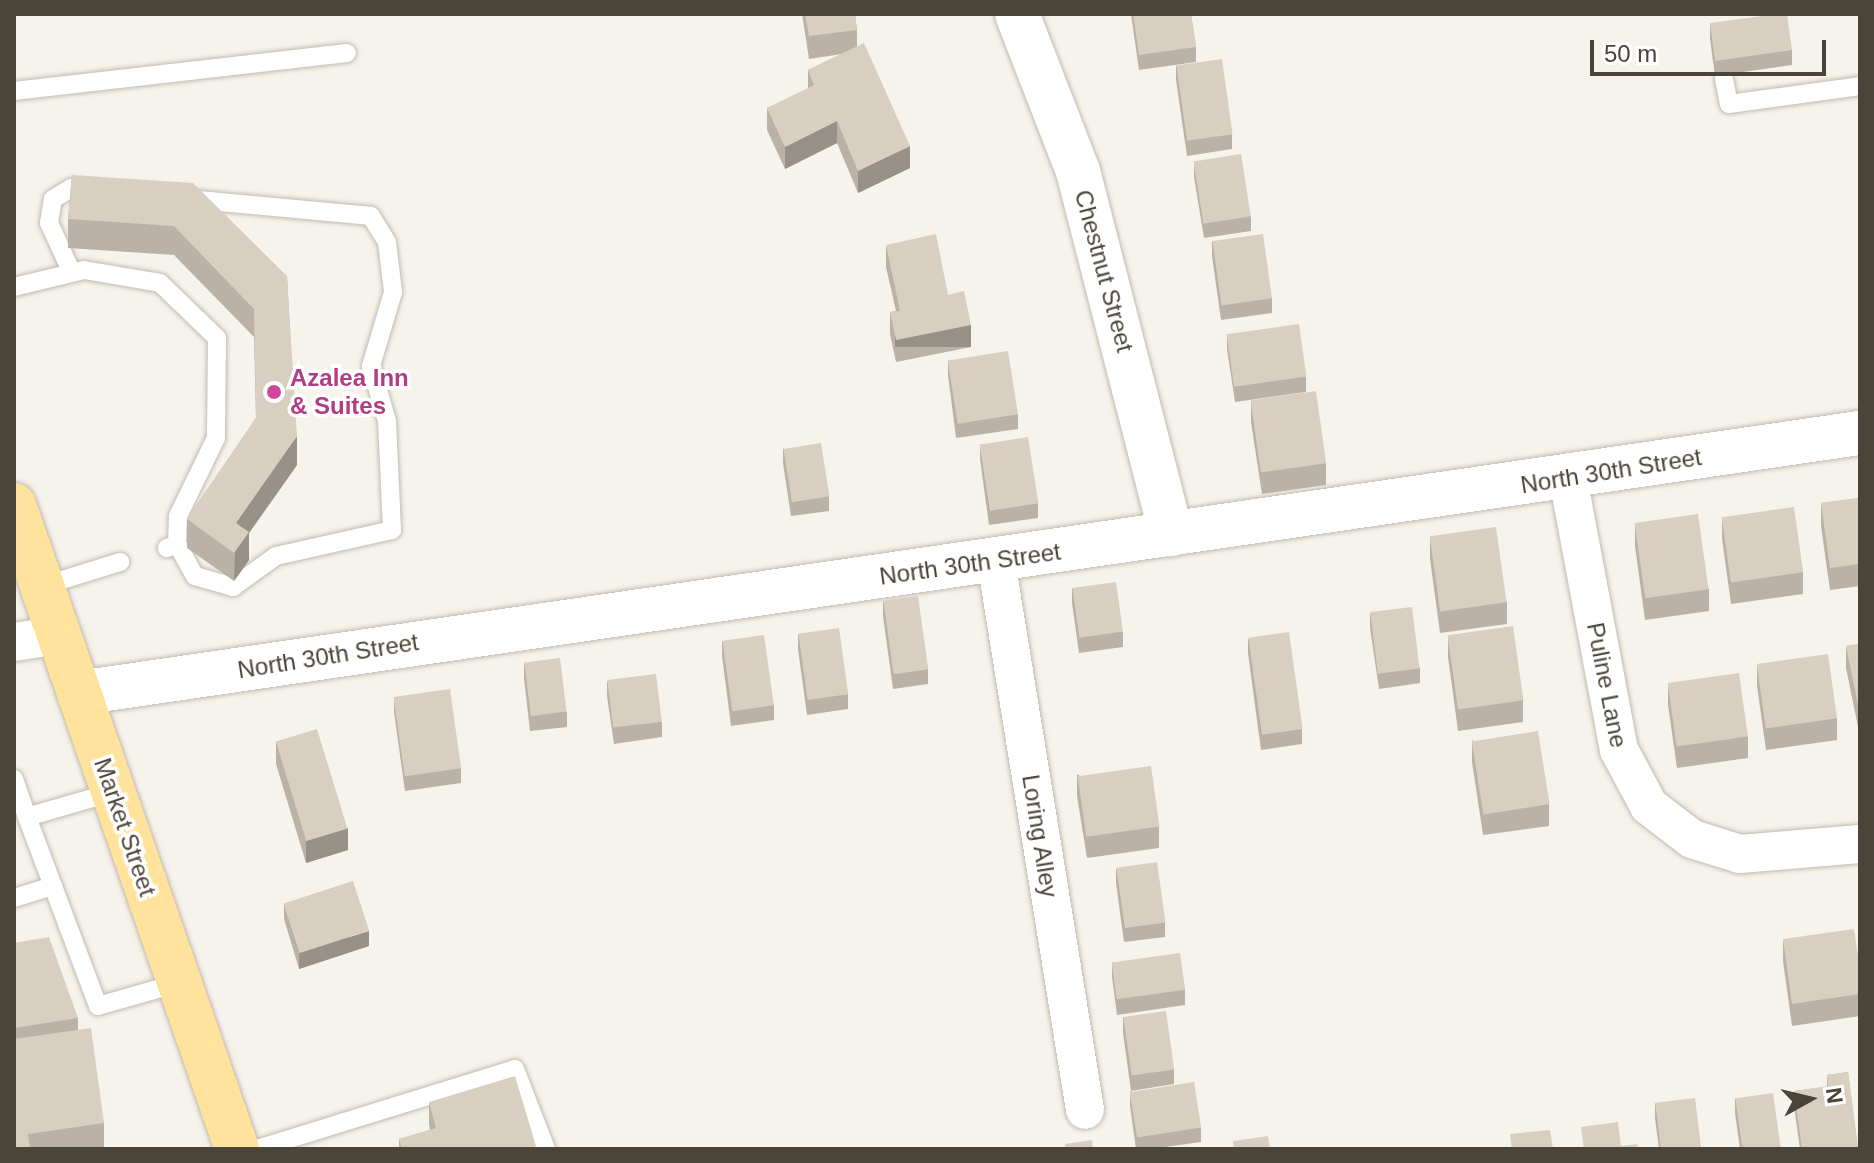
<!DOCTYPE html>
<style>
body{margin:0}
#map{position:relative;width:1874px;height:1163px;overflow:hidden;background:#f6f3ec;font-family:Arial,sans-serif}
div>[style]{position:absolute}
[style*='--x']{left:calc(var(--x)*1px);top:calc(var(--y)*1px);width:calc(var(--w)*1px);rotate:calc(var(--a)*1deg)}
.roads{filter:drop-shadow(0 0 2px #c2bbae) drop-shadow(0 0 2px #c2bbae)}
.service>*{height:18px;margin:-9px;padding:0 9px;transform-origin:9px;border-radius:9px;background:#fff}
.minor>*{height:38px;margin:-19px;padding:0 19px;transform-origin:19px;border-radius:19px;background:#fff}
.tertiary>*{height:44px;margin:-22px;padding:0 22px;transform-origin:22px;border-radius:22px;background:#fff}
.primary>*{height:44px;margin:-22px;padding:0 22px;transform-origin:22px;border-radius:22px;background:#ffe39c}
.wall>*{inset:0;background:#bab2a6}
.shaded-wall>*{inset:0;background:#979187;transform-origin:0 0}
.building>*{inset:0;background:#d8cfc1;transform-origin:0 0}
.dots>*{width:22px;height:22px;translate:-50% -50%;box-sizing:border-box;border:4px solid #fff;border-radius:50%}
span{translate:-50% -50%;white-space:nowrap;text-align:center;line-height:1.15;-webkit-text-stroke:7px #fff;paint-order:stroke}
.street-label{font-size:24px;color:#4b4439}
.hotel-label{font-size:24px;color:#b23c85;font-weight:700}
.left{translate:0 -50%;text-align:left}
.frame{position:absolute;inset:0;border:16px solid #4b4439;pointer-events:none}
.north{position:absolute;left:1770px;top:1059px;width:80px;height:80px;-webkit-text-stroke:6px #fff;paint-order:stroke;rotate:82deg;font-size:22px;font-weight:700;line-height:32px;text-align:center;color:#4b4439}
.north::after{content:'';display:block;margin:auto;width:28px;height:36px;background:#4b4439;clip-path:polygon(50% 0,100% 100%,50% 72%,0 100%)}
.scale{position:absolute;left:1590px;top:40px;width:236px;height:36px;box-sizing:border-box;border:4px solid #4b4439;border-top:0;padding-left:10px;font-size:24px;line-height:28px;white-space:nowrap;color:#4b4439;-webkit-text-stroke:6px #fff;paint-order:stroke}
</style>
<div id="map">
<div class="roads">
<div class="service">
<div style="--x:1724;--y:79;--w:25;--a:79"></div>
<div style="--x:1729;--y:104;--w:132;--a:-7.8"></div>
<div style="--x:14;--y:91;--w:335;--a:-6.5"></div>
<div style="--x:71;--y:271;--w:53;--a:-114.6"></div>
<div style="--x:49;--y:223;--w:24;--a:-81"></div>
<div style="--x:53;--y:199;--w:21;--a:-31"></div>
<div style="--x:71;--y:188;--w:22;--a:5"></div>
<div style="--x:14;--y:287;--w:72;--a:-13.7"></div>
<div style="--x:84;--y:270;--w:77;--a:9.7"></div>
<div style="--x:160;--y:283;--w:79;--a:44"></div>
<div style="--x:217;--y:338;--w:100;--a:90.6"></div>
<div style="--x:216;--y:438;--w:87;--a:116"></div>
<div style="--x:178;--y:516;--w:28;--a:92"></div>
<div style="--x:177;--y:544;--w:11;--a:158"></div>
<div style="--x:177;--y:544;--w:37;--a:61"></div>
<div style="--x:195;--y:576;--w:40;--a:16"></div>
<div style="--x:233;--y:587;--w:53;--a:-35.8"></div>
<div style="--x:276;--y:556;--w:119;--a:-12.6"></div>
<div style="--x:392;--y:530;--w:109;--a:-92.6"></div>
<div style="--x:387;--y:421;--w:57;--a:-106.2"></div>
<div style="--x:371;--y:366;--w:77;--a:-73.4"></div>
<div style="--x:393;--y:292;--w:50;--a:-96.8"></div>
<div style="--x:387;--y:242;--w:31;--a:-122"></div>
<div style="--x:371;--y:216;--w:186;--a:-174.7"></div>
<div style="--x:43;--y:586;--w:81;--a:-17.3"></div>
<div style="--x:14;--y:779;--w:40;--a:71.1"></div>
<div style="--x:27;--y:817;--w:90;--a:-16.2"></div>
<div style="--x:27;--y:817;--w:202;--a:69.4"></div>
<div style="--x:98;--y:1006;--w:84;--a:-15.9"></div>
<div style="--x:14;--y:898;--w:41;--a:-17.1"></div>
<div style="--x:257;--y:1149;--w:270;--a:-17.2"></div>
<div style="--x:515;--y:1069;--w:86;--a:68.8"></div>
</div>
<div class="minor">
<div style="--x:1568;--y:478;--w:277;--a:79.4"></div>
<div style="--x:1619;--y:750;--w:64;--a:61.8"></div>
<div style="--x:1649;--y:806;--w:54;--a:37.5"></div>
<div style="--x:1692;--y:839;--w:50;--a:17.4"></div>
<div style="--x:1740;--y:854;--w:120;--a:-4.8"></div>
<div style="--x:996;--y:561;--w:556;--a:80.79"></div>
<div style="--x:14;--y:642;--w:46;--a:-8.8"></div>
</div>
<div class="tertiary">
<div style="--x:1017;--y:14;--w:168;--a:68.8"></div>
<div style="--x:1078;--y:171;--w:375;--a:75.6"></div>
<div style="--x:79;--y:693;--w:1800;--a:-8.31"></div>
</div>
<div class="primary">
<div style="--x:14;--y:505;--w:682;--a:70.9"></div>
</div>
</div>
<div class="wall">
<div style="clip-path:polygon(802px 14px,855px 14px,857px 30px,857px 47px,910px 168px,858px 193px,837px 143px,785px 169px,767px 130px,767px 108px,808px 89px,808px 70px,842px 54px,809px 59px)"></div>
<div style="clip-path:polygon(1131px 14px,1191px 14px,1196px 47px,1196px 62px,1139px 70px)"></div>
<div style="clip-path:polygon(1710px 23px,1792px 50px,1792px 65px,1715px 76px,1710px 39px)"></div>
<div style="clip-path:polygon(1176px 65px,1232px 134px,1232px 149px,1187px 156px,1176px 80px)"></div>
<div style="clip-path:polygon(1194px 162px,1251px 216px,1251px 231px,1204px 238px,1194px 177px)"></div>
<div style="clip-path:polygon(72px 175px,287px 276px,297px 465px,249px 533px,249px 560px,234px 581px,187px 548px,187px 519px,256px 418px,254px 337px,174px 255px,68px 248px,68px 219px)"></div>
<div style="clip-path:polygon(1212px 241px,1272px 298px,1272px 313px,1221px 320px,1212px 256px)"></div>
<div style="clip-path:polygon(886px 245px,948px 295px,971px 347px,896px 362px,890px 334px,890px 312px,896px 311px,886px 267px)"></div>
<div style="clip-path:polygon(1227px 334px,1306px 377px,1306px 392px,1235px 402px,1227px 349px)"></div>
<div style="clip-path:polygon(948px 360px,1018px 414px,1018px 429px,956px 438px,948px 375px)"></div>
<div style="clip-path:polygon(1251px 400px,1326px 463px,1326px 485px,1262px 494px,1251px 422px)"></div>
<div style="clip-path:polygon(980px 444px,1038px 503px,1038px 518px,989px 525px,980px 459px)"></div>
<div style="clip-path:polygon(783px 448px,829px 496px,829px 511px,791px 516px,783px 463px)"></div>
<div style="clip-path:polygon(1860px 498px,1860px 586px,1830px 590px,1821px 526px,1821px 503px)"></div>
<div style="clip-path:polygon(1722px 517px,1803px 572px,1803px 594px,1731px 604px,1722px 539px)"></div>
<div style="clip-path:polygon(1635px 524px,1709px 589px,1709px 611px,1645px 620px,1635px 546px)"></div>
<div style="clip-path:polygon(1430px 537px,1507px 602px,1507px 624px,1440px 633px,1430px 559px)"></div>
<div style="clip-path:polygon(1072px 588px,1123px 632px,1123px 647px,1079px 653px,1072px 603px)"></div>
<div style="clip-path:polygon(883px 601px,928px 669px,928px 684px,893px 689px,883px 616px)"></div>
<div style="clip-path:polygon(1370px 613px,1420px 668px,1420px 683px,1379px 689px,1370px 628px)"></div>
<div style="clip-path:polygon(798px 634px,848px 694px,848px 709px,807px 715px,798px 649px)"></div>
<div style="clip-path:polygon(1448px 635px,1523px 700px,1523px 722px,1458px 731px,1448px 657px)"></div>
<div style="clip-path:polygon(1248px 638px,1302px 729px,1302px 744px,1261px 750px,1248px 653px)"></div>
<div style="clip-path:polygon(722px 641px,774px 705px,774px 720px,731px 726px,722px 656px)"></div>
<div style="clip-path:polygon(1860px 644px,1860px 732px,1859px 732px,1846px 668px,1846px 646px)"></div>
<div style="clip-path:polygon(524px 663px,567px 712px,567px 727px,530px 731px,524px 678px)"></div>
<div style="clip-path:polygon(1757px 664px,1837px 718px,1837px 740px,1766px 750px,1757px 686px)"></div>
<div style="clip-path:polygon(607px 681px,662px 722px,662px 737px,614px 744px,607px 696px)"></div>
<div style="clip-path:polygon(1668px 683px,1748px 736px,1748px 758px,1677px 768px,1668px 705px)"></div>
<div style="clip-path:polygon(394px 697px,461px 768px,461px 783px,405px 791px,394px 712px)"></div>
<div style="clip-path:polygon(1472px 740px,1549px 804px,1549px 826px,1483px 835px,1472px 762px)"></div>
<div style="clip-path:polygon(276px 742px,348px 850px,306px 863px,276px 764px)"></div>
<div style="clip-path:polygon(1077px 774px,1159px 826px,1159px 848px,1087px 858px,1077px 796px)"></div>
<div style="clip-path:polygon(1116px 868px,1165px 922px,1165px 937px,1124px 942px,1116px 883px)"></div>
<div style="clip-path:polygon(284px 904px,369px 946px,299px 969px,284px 919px)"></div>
<div style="clip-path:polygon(1783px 939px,1860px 969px,1860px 1016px,1792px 1026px,1783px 961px)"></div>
<div style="clip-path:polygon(14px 943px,78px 1018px,78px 1029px,104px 1123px,104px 1149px,14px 1149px)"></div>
<div style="clip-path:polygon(1112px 962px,1185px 990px,1185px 1005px,1117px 1015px,1112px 977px)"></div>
<div style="clip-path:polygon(1123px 1017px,1174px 1069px,1174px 1084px,1131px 1091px,1123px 1033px)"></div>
<div style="clip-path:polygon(1848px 1072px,1858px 1149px,1800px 1149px,1794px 1106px,1794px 1091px,1827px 1087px,1827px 1075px)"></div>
<div style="clip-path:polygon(1130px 1091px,1201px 1127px,1201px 1142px,1151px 1149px,1136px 1149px,1130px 1106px)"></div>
<div style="clip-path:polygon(1735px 1098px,1781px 1149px,1740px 1149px,1735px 1113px)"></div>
<div style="clip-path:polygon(429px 1102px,536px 1149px,399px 1149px,399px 1139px,430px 1130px,429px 1124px)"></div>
<div style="clip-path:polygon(1655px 1103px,1701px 1149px,1659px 1149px,1655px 1118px)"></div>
</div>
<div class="shaded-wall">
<div style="clip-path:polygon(837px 121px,837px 143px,785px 169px,785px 147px)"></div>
<div style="clip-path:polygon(910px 146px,910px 168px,858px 193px,858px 171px)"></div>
<div style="left:971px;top:325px;width:22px;height:76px;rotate:90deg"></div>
<div style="clip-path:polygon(297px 436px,297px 465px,249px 533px,249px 560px,234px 581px,236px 523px)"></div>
<div style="clip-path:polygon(348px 828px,348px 850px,306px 863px,306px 841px)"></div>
<div style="clip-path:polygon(369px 931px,369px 946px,299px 969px,299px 953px)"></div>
</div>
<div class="building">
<div style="clip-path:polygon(805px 14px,855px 14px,857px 30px,809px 36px)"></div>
<div style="clip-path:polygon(1133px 14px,1191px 14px,1196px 47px,1139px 55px)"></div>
<div style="clip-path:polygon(1777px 14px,1787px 14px,1792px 50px,1715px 61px,1710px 23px)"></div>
<div style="clip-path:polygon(864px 43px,910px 146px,858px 171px,837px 121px,785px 147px,767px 108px,814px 85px,808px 70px)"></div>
<div style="left:1222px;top:59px;width:76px;height:46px;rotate:82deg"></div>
<div style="left:1241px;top:154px;width:63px;height:48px;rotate:81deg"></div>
<div style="clip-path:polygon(72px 175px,193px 183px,287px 276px,297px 436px,236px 523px,249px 532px,234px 553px,187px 519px,256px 418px,254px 309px,174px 226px,68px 219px)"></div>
<div style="clip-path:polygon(936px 234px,948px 295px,964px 291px,971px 325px,896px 340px,890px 312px,900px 311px,886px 245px)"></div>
<div style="left:1263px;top:234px;width:65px;height:51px;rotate:82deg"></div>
<div style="left:1299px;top:324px;width:53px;height:73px;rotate:82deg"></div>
<div style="left:1008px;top:351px;width:64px;height:61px;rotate:81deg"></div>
<div style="left:1316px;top:391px;width:73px;height:66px;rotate:82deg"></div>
<div style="left:1028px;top:437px;width:67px;height:49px;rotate:81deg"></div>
<div style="left:821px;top:443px;width:54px;height:38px;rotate:81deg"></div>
<div style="clip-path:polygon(1860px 498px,1860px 564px,1830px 568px,1821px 503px)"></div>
<div style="left:1794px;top:507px;width:66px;height:73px;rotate:82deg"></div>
<div style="left:1698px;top:514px;width:76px;height:64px;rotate:82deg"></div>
<div style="left:1496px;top:527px;width:76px;height:67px;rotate:82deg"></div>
<div style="left:1116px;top:582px;width:50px;height:44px;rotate:82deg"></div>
<div style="left:918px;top:596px;width:74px;height:35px;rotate:82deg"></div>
<div style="left:1412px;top:607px;width:62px;height:42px;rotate:83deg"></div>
<div style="left:1513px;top:626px;width:75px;height:66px;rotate:82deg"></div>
<div style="left:839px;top:628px;width:67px;height:41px;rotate:82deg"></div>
<div style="left:1289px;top:632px;width:98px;height:41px;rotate:82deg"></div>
<div style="left:764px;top:635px;width:71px;height:42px;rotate:82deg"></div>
<div style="clip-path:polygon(1860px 644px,1860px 709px,1859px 710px,1846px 646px)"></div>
<div style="left:1828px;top:654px;width:65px;height:72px;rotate:82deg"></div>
<div style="left:560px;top:658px;width:54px;height:36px;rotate:83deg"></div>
<div style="left:1739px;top:673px;width:64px;height:72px;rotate:82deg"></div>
<div style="left:656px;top:674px;width:48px;height:49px;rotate:83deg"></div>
<div style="left:450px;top:689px;width:80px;height:57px;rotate:82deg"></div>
<div style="left:317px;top:729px;width:104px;height:43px;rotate:73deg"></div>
<div style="left:1538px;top:731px;width:74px;height:67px;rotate:81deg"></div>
<div style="left:1151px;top:766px;width:61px;height:74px;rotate:82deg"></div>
<div style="left:1157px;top:862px;width:61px;height:41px;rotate:82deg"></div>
<div style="left:353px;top:881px;width:52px;height:73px;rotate:72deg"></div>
<div style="clip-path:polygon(1854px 929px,1860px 969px,1860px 994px,1792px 1004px,1783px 939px)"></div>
<div style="clip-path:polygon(49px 937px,78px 1018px,14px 1028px,14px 943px)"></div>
<div style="left:1180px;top:953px;width:37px;height:69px;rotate:82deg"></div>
<div style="left:1166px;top:1011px;width:59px;height:43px;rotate:82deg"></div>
<div style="clip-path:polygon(91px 1028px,104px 1123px,28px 1134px,30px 1149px,14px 1149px,14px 1039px)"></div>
<div style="clip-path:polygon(1848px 1072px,1858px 1148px,1802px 1149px,1794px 1091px,1828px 1086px,1827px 1075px)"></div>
<div style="clip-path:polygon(515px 1076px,536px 1146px,526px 1149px,402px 1149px,399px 1139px,436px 1128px,429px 1102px)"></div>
<div style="left:1194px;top:1082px;width:46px;height:65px;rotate:81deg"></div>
<div style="left:1773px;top:1093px;width:57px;height:38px;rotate:82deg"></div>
<div style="left:1695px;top:1098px;width:51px;height:40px;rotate:83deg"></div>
<div style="clip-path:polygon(1618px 1122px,1621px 1146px,1637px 1144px,1638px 1149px,1584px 1149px,1581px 1127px)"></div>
<div style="clip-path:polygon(1550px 1130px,1553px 1149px,1512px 1149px,1510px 1134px)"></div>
<div style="clip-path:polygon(1268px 1136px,1270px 1149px,1234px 1149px,1233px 1141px)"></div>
<div style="clip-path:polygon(1092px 1140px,1093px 1149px,1066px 1149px,1065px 1144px)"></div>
</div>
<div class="dots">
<div style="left:274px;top:392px;background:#d1479c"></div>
</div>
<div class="street-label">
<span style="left:1104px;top:271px;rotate:75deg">Chestnut Street</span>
<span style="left:1611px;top:471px;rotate:-9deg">North 30th Street</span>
<span style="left:970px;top:564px;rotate:-8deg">North 30th Street</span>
<span style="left:328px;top:656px;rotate:-9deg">North 30th Street</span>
<span style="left:1607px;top:685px;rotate:79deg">Puline Lane</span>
<span style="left:125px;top:827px;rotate:71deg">Market Street</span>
<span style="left:1040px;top:836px;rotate:81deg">Loring Alley</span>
</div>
<div class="hotel-label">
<span class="left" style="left:290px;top:392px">Azalea Inn<br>&amp; Suites</span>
</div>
<div class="frame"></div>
<div class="north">N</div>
<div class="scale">50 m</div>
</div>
